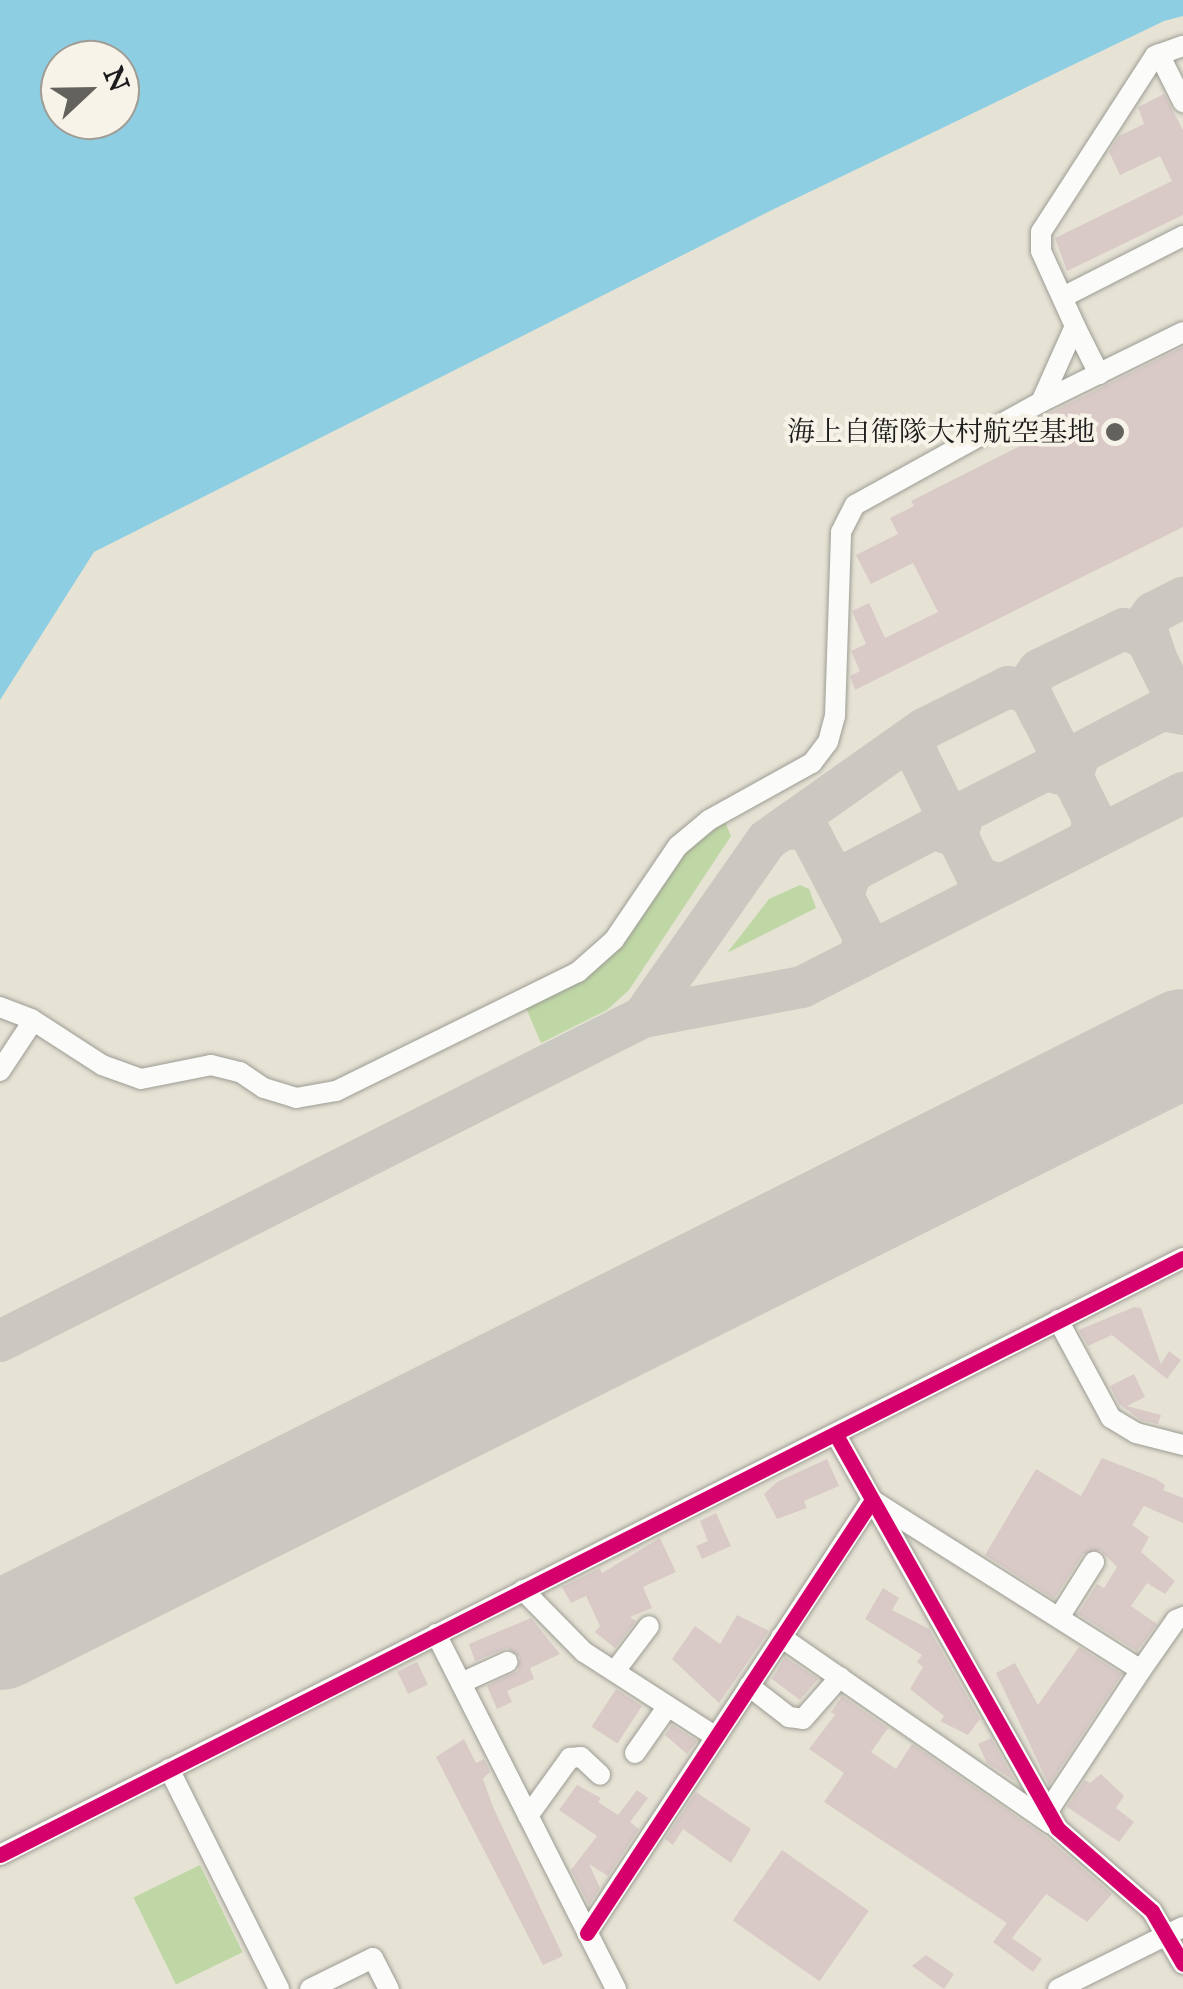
<!DOCTYPE html>
<meta charset="utf-8">
<style>
body{margin:0}
#map{position:relative;width:1183px;height:1989px;overflow:hidden;background:#e6e3d5;font-family:"IM FELL Great Primer","Noto Serif JP",serif}
div>[style]{position:absolute}
[style*='--x']{left:calc(var(--x)*1px);top:calc(var(--y)*1px);width:calc(var(--w)*1px);rotate:calc(var(--a)*1deg)}
.green>*{inset:0;background:#bfd7a5;transform-origin:0 0}
.water>*{inset:0;background:#8ecee2}
.taxiway>*{height:42px;margin:-21px;padding:0 21px;transform-origin:21px;border-radius:21px;background:#cac8c0}
.runway>*{height:108px;margin:-54px;padding:0 54px;transform-origin:54px;border-radius:54px;background:#cac8c0}
.building>*{inset:0;background:#d9cac8;transform-origin:0 0}
.roads{filter:drop-shadow(0 0 2px #9d9c94) drop-shadow(0 0 2px #9d9c94)}
.minor>*{height:20px;margin:-10px;padding:0 10px;transform-origin:10px;border-radius:10px;background:#fbfbf9}
.cycleway>*{height:15px;margin:-7.5px;padding:0 7.5px;transform-origin:7.5px;border-radius:7.5px;background:#d6006c}
.dots>*{width:28px;height:28px;translate:-50% -50%;box-sizing:border-box;border:5px solid #f7f3e8;border-radius:50%}
span{translate:-50% -50%;white-space:nowrap;text-align:center;line-height:1.15;-webkit-text-stroke:8px #f7f3e8;paint-order:stroke}
.poi-label{font-size:28px;color:#1c1c1c}
.right{translate:-100% -50%;text-align:right}
.north{position:absolute;left:40px;top:40px;width:100px;height:100px;box-sizing:border-box;background:#f7f3e8;border:2px solid #9f9d96;border-radius:50%;rotate:68deg;font-size:28px;font-weight:700;line-height:40px;text-align:center;color:#1c1c1c}
.north::after{content:'';display:block;margin:auto;width:35px;height:45px;background:#63625d;clip-path:polygon(50% 0,100% 100%,50% 72%,0 100%)}
</style>
<div id="map">
<div class="green">
<div style="clip-path:polygon(725px 822px,731px 836px,629px 990px,607px 1010px,541px 1043px,526px 1008px,580px 981px,687px 849px)"></div>
<div style="clip-path:polygon(800px 885px,809px 889px,816px 908px,727px 953px,769px 899px)"></div>
<div style="left:200px;top:1865px;width:97px;height:74px;rotate:64deg"></div>
</div>
<div class="water">
<div style="clip-path:polygon(evenodd,0 0,1183px 0,1183px 16px,1164px 21px,774px 209px,94px 552px,0 700px,0 0,60px 60px,120px 60px,120px 120px,60px 120px,60px 60px)"></div>
</div>
<div class="taxiway">
<div style="--x:1156;--y:658;--w:36;--a:-108"></div>
<div style="--x:1145;--y:624;--w:14;--a:-54"></div>
<div style="--x:1153;--y:613;--w:34;--a:-27"></div>
<div style="--x:1008;--y:687;--w:23;--a:15"></div>
<div style="--x:1030;--y:693;--w:140;--a:63.3"></div>
<div style="--x:1093;--y:818;--w:10;--a:96"></div>
<div style="--x:1092;--y:828;--w:14;--a:107"></div>
<div style="--x:1088;--y:841;--w:97;--a:152.9"></div>
<div style="--x:1002;--y:885;--w:25;--a:-164"></div>
<div style="--x:978;--y:878;--w:138;--a:-116.2"></div>
<div style="--x:917;--y:754;--w:15;--a:-98"></div>
<div style="--x:915;--y:739;--w:13;--a:-48"></div>
<div style="--x:924;--y:729;--w:94;--a:-26.6"></div>
<div style="--x:1041;--y:716;--w:25;--a:-116"></div>
<div style="--x:1030;--y:693;--w:12;--a:-85"></div>
<div style="--x:1031;--y:681;--w:14;--a:-54"></div>
<div style="--x:1039;--y:670;--w:94;--a:-25.8"></div>
<div style="--x:1124;--y:629;--w:24;--a:22"></div>
<div style="--x:1146;--y:638;--w:84;--a:63.7"></div>
<div style="--x:788;--y:829;--w:13;--a:-4"></div>
<div style="--x:801;--y:828;--w:12;--a:35"></div>
<div style="--x:811;--y:835;--w:115;--a:62.5"></div>
<div style="--x:864;--y:937;--w:21;--a:101"></div>
<div style="--x:843;--y:896;--w:25;--a:-72"></div>
<div style="--x:851;--y:872;--w:93;--a:-27.7"></div>
<div style="--x:933;--y:829;--w:25;--a:16"></div>
<div style="--x:957;--y:836;--w:25;--a:-74"></div>
<div style="--x:964;--y:812;--w:92;--a:-27.1"></div>
<div style="--x:1046;--y:770;--w:27;--a:15"></div>
<div style="--x:1072;--y:777;--w:25;--a:-72"></div>
<div style="--x:1080;--y:753;--w:93;--a:-27.7"></div>
<div style="--x:1162;--y:710;--w:21;--a:11"></div>
<div style="--x:643;--y:1017;--w:216;--a:-55"></div>
<div style="--x:767;--y:840;--w:192;--a:-35.3"></div>
<div style="--x:0;--y:1341;--w:720;--a:-26.74"></div>
<div style="--x:643;--y:1017;--w:162;--a:-10.7"></div>
<div style="--x:802;--y:987;--w:428;--a:-27"></div>
</div>
<div class="runway">
<div style="--x:0;--y:1636;--w:1323;--a:-26.62"></div>
</div>
<div class="building">
<div style="clip-path:polygon(1164px 94px,1183px 130px,1183px 215px,1067px 271px,1055px 238px,1172px 181px,1160px 156px,1120px 175px,1109px 152px,1119px 136px,1144px 124px,1138px 107px)"></div>
<div style="clip-path:polygon(1183px 347px,1183px 527px,855px 690px,850px 676px,860px 671px,851px 651px,866px 644px,852px 611px,869px 603px,885px 638px,938px 612px,913px 563px,871px 584px,856px 555px,898px 534px,890px 518px,914px 506px,911px 501px,1052px 430px,1044px 416px)"></div>
<div style="clip-path:polygon(1134px 1307px,1141px 1308px,1161px 1364px,1169px 1351px,1181px 1360px,1167px 1379px,1112px 1335px,1088px 1346px,1079px 1330px)"></div>
<div style="clip-path:polygon(1134px 1374px,1145px 1397px,1127px 1406px,1161px 1415px,1158px 1424px,1141px 1420px,1119px 1404px,1110px 1386px)"></div>
<div style="clip-path:polygon(1102px 1458px,1156px 1479px,1165px 1485px,1163px 1490px,1183px 1498px,1183px 1523px,1144px 1506px,1132px 1525px,1149px 1537px,1141px 1552px,1175px 1581px,1165px 1594px,1147px 1583px,1131px 1606px,1157px 1624px,1137px 1651px,1078px 1614px,1097px 1584px,1104px 1588px,1117px 1567px,1100px 1550px,1083px 1554px,1054px 1599px,985px 1555px,1036px 1469px,1081px 1496px)"></div>
<div style="clip-path:polygon(827px 1459px,839px 1486px,804px 1501px,807px 1508px,777px 1519px,764px 1494px,777px 1482px)"></div>
<div style="clip-path:polygon(716px 1513px,731px 1546px,702px 1559px,696px 1546px,708px 1541px,700px 1521px)"></div>
<div style="clip-path:polygon(660px 1538px,676px 1572px,643px 1587px,652px 1608px,630px 1617px,636px 1621px,615px 1648px,595px 1632px,600px 1626px,586px 1596px,571px 1603px,562px 1587px,600px 1568px,602px 1573px)"></div>
<div style="clip-path:polygon(883px 1588px,899px 1598px,892px 1610px,929px 1629px,980px 1719px,968px 1735px,940px 1721px,944px 1716px,910px 1689px,923px 1667px,917px 1662px,922px 1655px,865px 1619px)"></div>
<div style="clip-path:polygon(737px 1615px,769px 1631px,719px 1703px,672px 1659px,695px 1626px,720px 1644px)"></div>
<div style="clip-path:polygon(531px 1618px,560px 1654px,530px 1668px,534px 1679px,507px 1691px,512px 1702px,497px 1709px,487px 1686px,518px 1671px,520px 1657px,507px 1648px,475px 1661px,469px 1644px)"></div>
<div style="clip-path:polygon(1079px 1647px,1122px 1674px,1049px 1785px,996px 1673px,1015px 1663px,1038px 1705px)"></div>
<div style="clip-path:polygon(785px 1657px,818px 1679px,800px 1700px,772px 1679px)"></div>
<div style="left:417px;top:1662px;width:25px;height:22px;rotate:64deg"></div>
<div style="left:616px;top:1689px;width:31px;height:45px;rotate:33deg"></div>
<div style="clip-path:polygon(842px 1696px,888px 1728px,871px 1752px,896px 1769px,912px 1744px,1046px 1837px,1112px 1894px,1087px 1922px,1046px 1894px,1012px 1938px,1042px 1959px,1033px 1972px,993px 1942px,1007px 1923px,824px 1802px,844px 1773px,809px 1749px,835px 1715px,831px 1712px)"></div>
<div style="clip-path:polygon(672px 1725px,697px 1741px,687px 1754px,665px 1735px)"></div>
<div style="clip-path:polygon(991px 1738px,1015px 1781px,987px 1763px,978px 1744px)"></div>
<div style="clip-path:polygon(464px 1739px,476px 1763px,484px 1759px,490px 1772px,483px 1779px,493px 1807px,563px 1956px,543px 1965px,436px 1757px)"></div>
<div style="clip-path:polygon(1101px 1774px,1124px 1796px,1116px 1808px,1134px 1822px,1119px 1842px,1067px 1807px,1085px 1780px,1090px 1783px)"></div>
<div style="clip-path:polygon(577px 1785px,601px 1798px,598px 1802px,618px 1815px,637px 1790px,648px 1798px,630px 1822px,639px 1829px,608px 1876px,589px 1864px,600px 1888px,589px 1905px,571px 1870px,597px 1836px,559px 1810px)"></div>
<div style="clip-path:polygon(696px 1792px,751px 1829px,731px 1863px,683px 1829px,673px 1845px,665px 1839px)"></div>
<div style="left:782px;top:1850px;width:106px;height:86px;rotate:35deg"></div>
<div style="clip-path:polygon(926px 1955px,954px 1974px,944px 1989px,912px 1966px)"></div>
</div>
<div class="roads">
<div class="minor">
<div style="--x:1159;--y:54;--w:54;--a:63.4"></div>
<div style="--x:1065;--y:296;--w:132;--a:-27"></div>
<div style="--x:1075;--y:326;--w:54;--a:63.4"></div>
<div style="--x:1041;--y:402;--w:158;--a:-26.2"></div>
<div style="--x:0;--y:1007;--w:33;--a:21"></div>
<div style="--x:31;--y:1019;--w:85;--a:32.9"></div>
<div style="--x:102;--y:1065;--w:41;--a:19.7"></div>
<div style="--x:141;--y:1079;--w:71;--a:-11.3"></div>
<div style="--x:211;--y:1065;--w:30;--a:14"></div>
<div style="--x:240;--y:1072;--w:29;--a:34"></div>
<div style="--x:264;--y:1088;--w:34;--a:17"></div>
<div style="--x:296;--y:1098;--w:41;--a:-9.9"></div>
<div style="--x:336;--y:1091;--w:270;--a:-26.2"></div>
<div style="--x:578;--y:972;--w:48;--a:-41.6"></div>
<div style="--x:614;--y:940;--w:114;--a:-55.8"></div>
<div style="--x:678;--y:846;--w:40;--a:-40"></div>
<div style="--x:709;--y:820;--w:118;--a:-29"></div>
<div style="--x:812;--y:763;--w:26;--a:-53"></div>
<div style="--x:828;--y:742;--w:27;--a:-75"></div>
<div style="--x:835;--y:716;--w:184;--a:-88.1"></div>
<div style="--x:841;--y:532;--w:30;--a:-63"></div>
<div style="--x:855;--y:505;--w:213;--a:-29"></div>
<div style="--x:1041;--y:402;--w:83;--a:-65.9"></div>
<div style="--x:1075;--y:326;--w:82;--a:-114.4"></div>
<div style="--x:1041;--y:251;--w:19;--a:-90"></div>
<div style="--x:1041;--y:232;--w:210;--a:-57.1"></div>
<div style="--x:1155;--y:56;--w:30;--a:-20"></div>
<div style="--x:0;--y:1071;--w:60;--a:-56.6"></div>
<div style="--x:1058;--y:1320;--w:111;--a:61.6"></div>
<div style="--x:1111;--y:1418;--w:29;--a:31"></div>
<div style="--x:1136;--y:1433;--w:49;--a:14.3"></div>
<div style="--x:836;--y:1435;--w:451;--a:60.6"></div>
<div style="--x:1057;--y:1828;--w:126;--a:41.1"></div>
<div style="--x:1152;--y:1911;--w:61;--a:59.7"></div>
<div style="--x:523;--y:1590;--w:87;--a:45.5"></div>
<div style="--x:584;--y:1652;--w:157;--a:32.8"></div>
<div style="--x:1060;--y:1616;--w:64;--a:-57.8"></div>
<div style="--x:436;--y:1634;--w:398;--a:63.1"></div>
<div style="--x:781;--y:1637;--w:328;--a:34.7"></div>
<div style="--x:1141;--y:1670;--w:61;--a:-55"></div>
<div style="--x:1176;--y:1620;--w:8;--a:-23"></div>
<div style="--x:615;--y:1671;--w:56;--a:-52.9"></div>
<div style="--x:461;--y:1683;--w:51;--a:-24.5"></div>
<div style="--x:749;--y:1686;--w:51;--a:37.8"></div>
<div style="--x:789;--y:1717;--w:14;--a:8"></div>
<div style="--x:803;--y:1719;--w:56;--a:-48.6"></div>
<div style="--x:635;--y:1753;--w:57;--a:-54.9"></div>
<div style="--x:169;--y:1769;--w:246;--a:63.4"></div>
<div style="--x:528;--y:1816;--w:72;--a:-54.1"></div>
<div style="--x:570;--y:1758;--w:11;--a:-5"></div>
<div style="--x:581;--y:1757;--w:26;--a:43"></div>
<div style="--x:0;--y:1855;--w:1325;--a:-26.78"></div>
<div style="--x:587;--y:1933;--w:518;--a:-56.65"></div>
<div style="--x:872;--y:1500;--w:318;--a:32.3"></div>
<div style="--x:1141;--y:1670;--w:169;--a:123.4"></div>
<div style="--x:310;--y:1989;--w:70;--a:-26.2"></div>
<div style="--x:373;--y:1958;--w:35;--a:63"></div>
<div style="--x:1058;--y:1989;--w:140;--a:-26.4"></div>
</div>
</div>
<div class="cycleway">
<div style="--x:836;--y:1435;--w:451;--a:60.6"></div>
<div style="--x:1057;--y:1828;--w:126;--a:41.1"></div>
<div style="--x:1152;--y:1911;--w:61;--a:59.7"></div>
<div style="--x:0;--y:1855;--w:1325;--a:-26.78"></div>
<div style="--x:587;--y:1933;--w:518;--a:-56.65"></div>
</div>
<div class="dots">
<div style="left:1115px;top:432px;background:#63625d"></div>
</div>
<div class="poi-label">
<span class="right" style="left:1095px;top:432px">海上自衛隊大村航空基地</span>
</div>
<div class="north">N</div>
</div>
